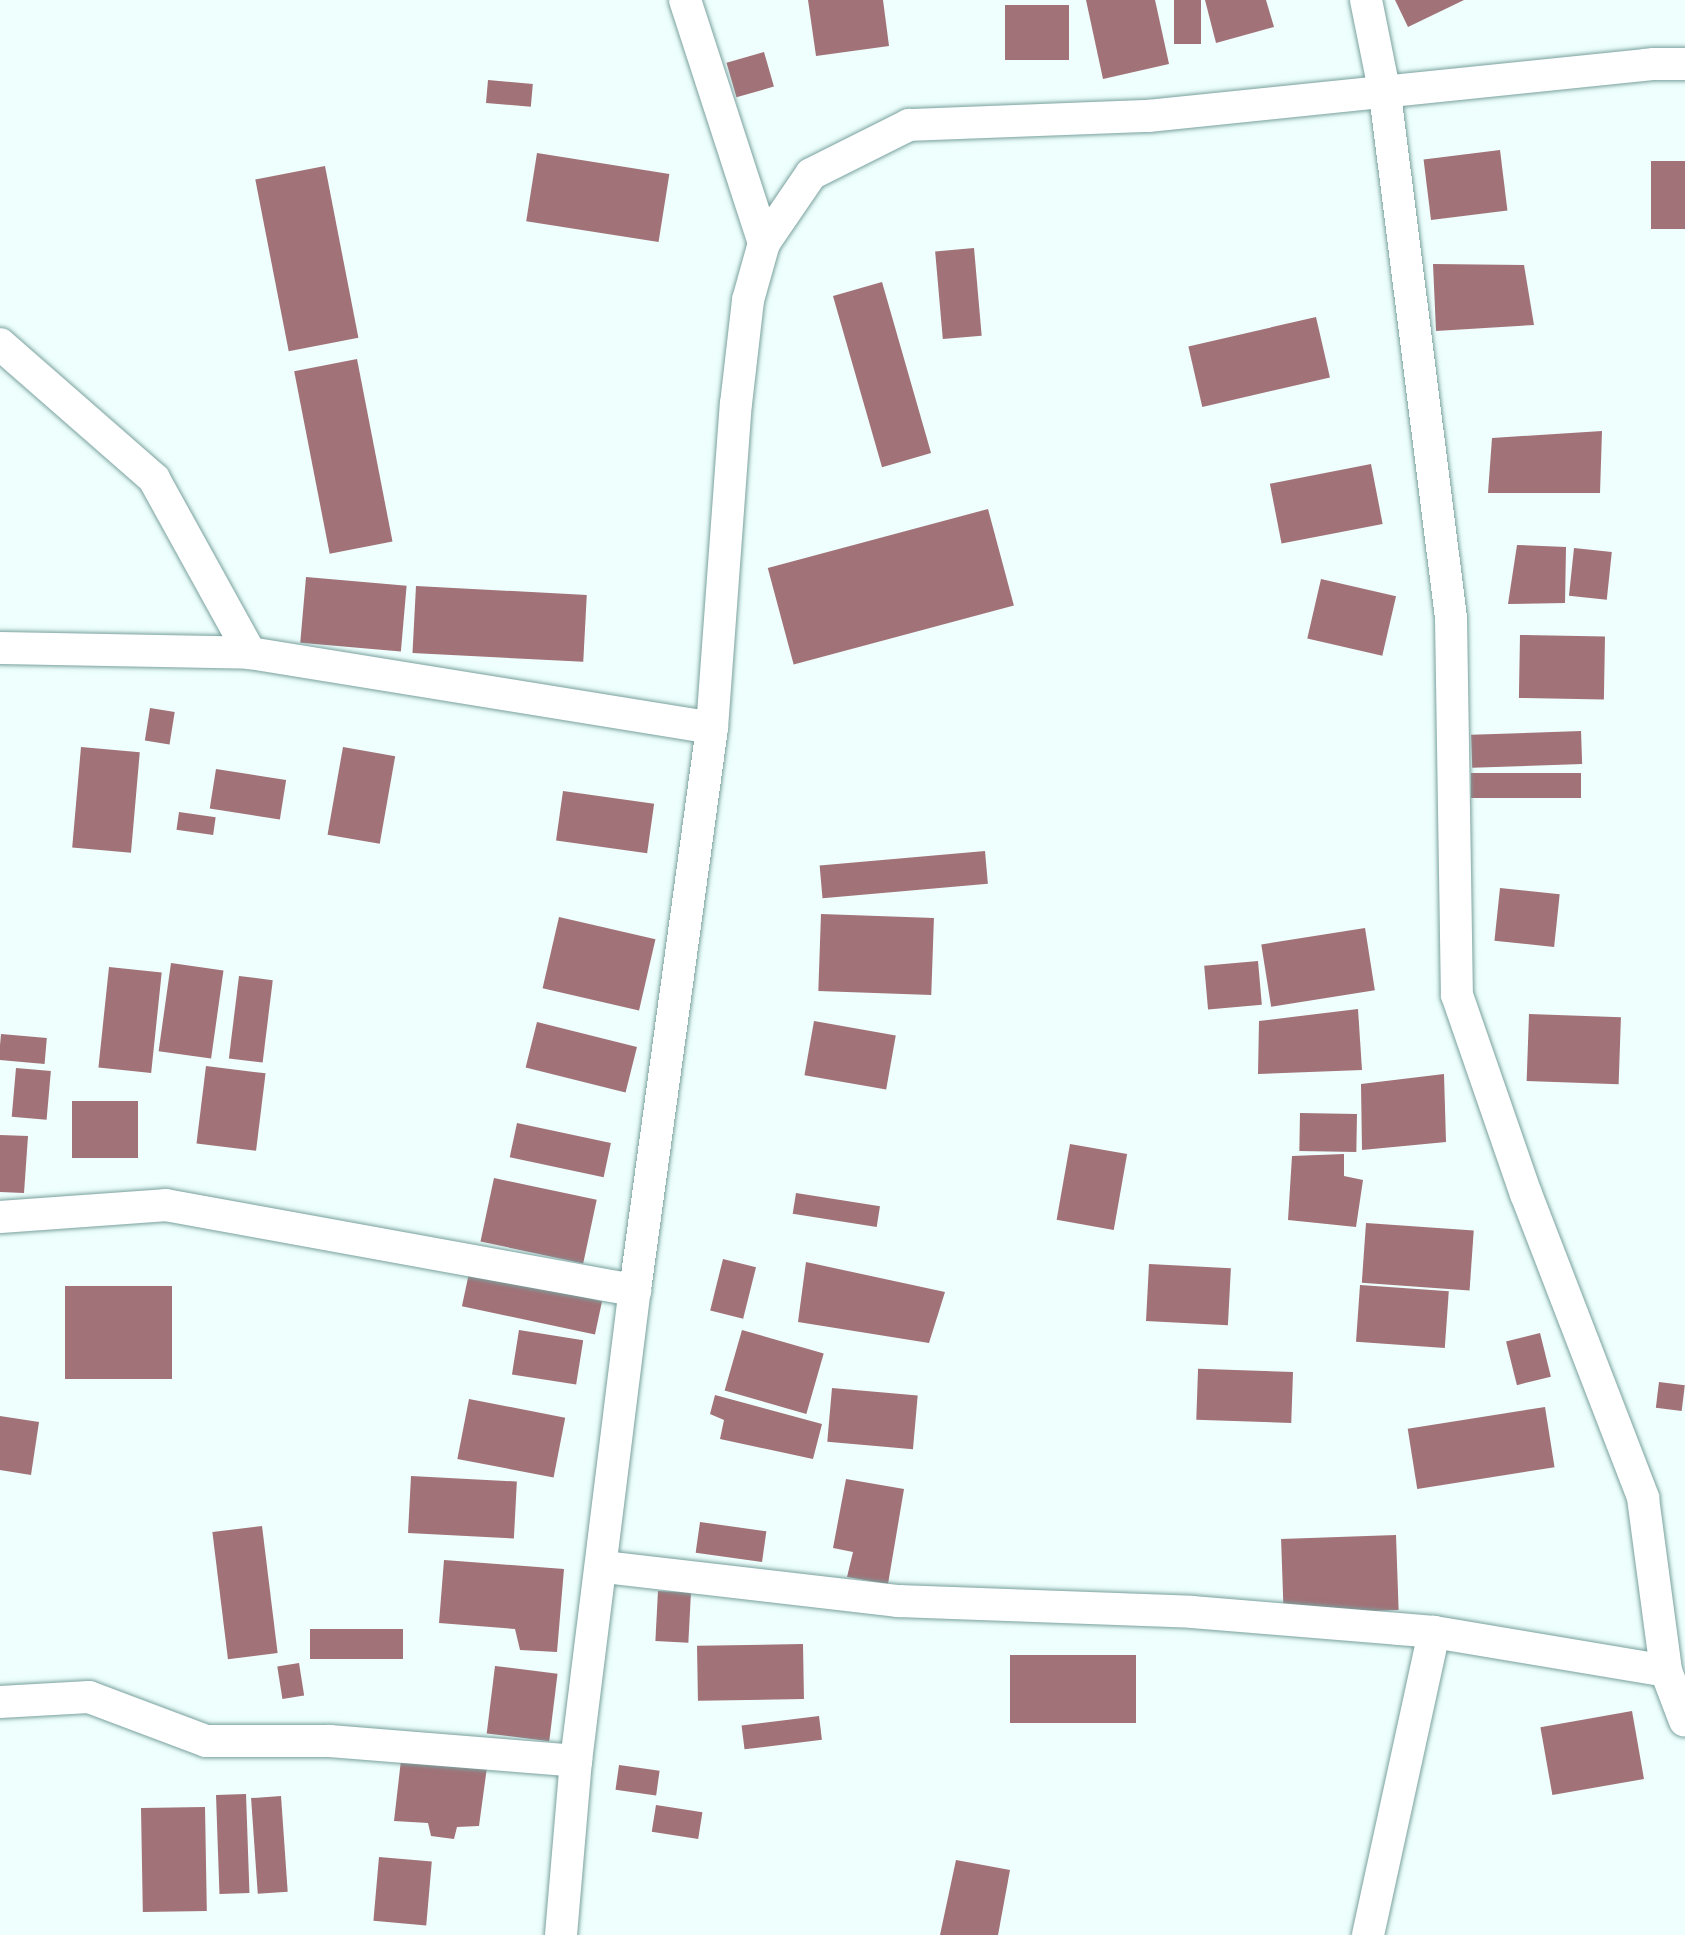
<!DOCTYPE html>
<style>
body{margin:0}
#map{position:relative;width:1685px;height:1935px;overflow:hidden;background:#eefffd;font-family:Ubuntu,sans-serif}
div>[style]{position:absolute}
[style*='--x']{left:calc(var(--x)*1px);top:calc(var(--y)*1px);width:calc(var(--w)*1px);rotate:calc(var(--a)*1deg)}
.building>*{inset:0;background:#a17278;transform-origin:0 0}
.roads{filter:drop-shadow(0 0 2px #79a19e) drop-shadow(0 0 2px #79a19e)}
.minor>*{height:32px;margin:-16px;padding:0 16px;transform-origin:16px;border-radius:16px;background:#fff}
span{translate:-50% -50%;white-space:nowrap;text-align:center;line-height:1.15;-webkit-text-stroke:9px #fff;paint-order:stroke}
</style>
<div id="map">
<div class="building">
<div style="clip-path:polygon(808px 0,883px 0,889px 46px,816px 56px)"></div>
<div style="clip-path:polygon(1086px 0,1155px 0,1169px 64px,1103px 79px)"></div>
<div style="left:1174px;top:0;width:27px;height:44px"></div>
<div style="clip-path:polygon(1205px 0,1266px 0,1274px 27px,1216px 43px)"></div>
<div style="clip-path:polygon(1395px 0,1464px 0,1408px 27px)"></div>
<div style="left:1005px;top:5px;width:64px;height:55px"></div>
<div style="left:764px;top:52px;width:36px;height:39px;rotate:74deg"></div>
<div style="left:488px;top:80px;width:45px;height:23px;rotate:5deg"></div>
<div style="left:1500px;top:150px;width:61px;height:77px;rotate:83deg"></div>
<div style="left:537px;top:153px;width:134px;height:69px;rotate:9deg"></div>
<div style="left:1651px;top:161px;width:34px;height:68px"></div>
<div style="left:325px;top:166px;width:175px;height:71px;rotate:79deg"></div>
<div style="left:974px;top:248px;width:88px;height:39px;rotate:85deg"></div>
<div style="clip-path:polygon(1433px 264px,1524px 265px,1534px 325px,1436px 331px)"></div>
<div style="left:882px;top:282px;width:178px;height:51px;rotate:74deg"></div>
<div style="left:1316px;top:317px;width:62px;height:131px;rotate:77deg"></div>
<div style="left:357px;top:359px;width:186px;height:64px;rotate:79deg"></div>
<div style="clip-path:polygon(1602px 431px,1600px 493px,1488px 493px,1492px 438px)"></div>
<div style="left:1371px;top:464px;width:61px;height:103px;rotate:79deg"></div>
<div style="left:988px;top:509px;width:100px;height:228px;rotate:75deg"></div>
<div style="clip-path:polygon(1517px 545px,1566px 547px,1565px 603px,1508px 604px)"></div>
<div style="left:1574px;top:548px;width:38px;height:48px;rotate:6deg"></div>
<div style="left:306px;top:577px;width:101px;height:66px;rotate:5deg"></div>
<div style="left:1321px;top:579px;width:77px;height:61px;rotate:13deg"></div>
<div style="left:416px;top:586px;width:171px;height:67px;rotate:3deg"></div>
<div style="left:1520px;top:635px;width:85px;height:63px;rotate:1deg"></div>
<div style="left:150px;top:708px;width:25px;height:33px;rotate:9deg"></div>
<div style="left:1581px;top:731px;width:33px;height:110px;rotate:88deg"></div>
<div style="left:81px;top:747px;width:59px;height:101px;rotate:5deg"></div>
<div style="left:343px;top:747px;width:53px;height:89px;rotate:10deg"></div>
<div style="left:216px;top:769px;width:71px;height:40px;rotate:9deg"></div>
<div style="left:1581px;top:773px;width:25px;height:110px;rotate:90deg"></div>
<div style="left:563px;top:791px;width:92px;height:50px;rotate:8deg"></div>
<div style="left:179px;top:812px;width:37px;height:18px;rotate:8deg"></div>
<div style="left:985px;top:851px;width:33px;height:166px;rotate:85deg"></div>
<div style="left:1500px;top:888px;width:60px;height:53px;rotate:6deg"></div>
<div style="left:821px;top:914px;width:113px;height:77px;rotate:2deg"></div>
<div style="left:559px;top:917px;width:99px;height:73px;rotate:13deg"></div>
<div style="left:1365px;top:928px;width:63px;height:105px;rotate:81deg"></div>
<div style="left:1258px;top:961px;width:44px;height:54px;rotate:85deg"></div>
<div style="left:171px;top:963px;width:53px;height:89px;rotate:8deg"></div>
<div style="left:109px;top:967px;width:53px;height:101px;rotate:6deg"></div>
<div style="left:239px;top:976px;width:34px;height:83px;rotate:7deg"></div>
<div style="clip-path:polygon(1358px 1009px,1362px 1070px,1258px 1074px,1259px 1021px)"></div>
<div style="left:1529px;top:1014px;width:92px;height:67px;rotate:2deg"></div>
<div style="left:814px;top:1021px;width:83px;height:55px;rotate:10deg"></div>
<div style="left:537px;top:1022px;width:103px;height:47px;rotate:14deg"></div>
<div style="left:1px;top:1034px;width:46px;height:26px;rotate:5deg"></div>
<div style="left:206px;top:1066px;width:60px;height:78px;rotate:7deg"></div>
<div style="left:16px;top:1068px;width:35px;height:49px;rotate:5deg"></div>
<div style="clip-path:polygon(1444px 1074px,1446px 1142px,1362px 1150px,1361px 1084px)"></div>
<div style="left:72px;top:1101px;width:66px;height:57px"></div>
<div style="left:1300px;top:1113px;width:57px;height:38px;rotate:1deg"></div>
<div style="left:517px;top:1123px;width:96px;height:35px;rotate:12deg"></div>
<div style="clip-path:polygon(0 1135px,28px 1136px,24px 1193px,0 1192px)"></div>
<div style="left:1070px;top:1144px;width:58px;height:77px;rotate:10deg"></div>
<div style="clip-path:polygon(1344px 1154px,1344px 1176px,1363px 1180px,1356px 1227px,1288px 1220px,1292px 1156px)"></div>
<div style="left:494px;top:1178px;width:105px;height:65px;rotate:12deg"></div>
<div style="left:796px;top:1193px;width:85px;height:21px;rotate:9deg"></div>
<div style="left:1366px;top:1223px;width:108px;height:60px;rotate:4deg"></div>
<div style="left:723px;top:1259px;width:34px;height:53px;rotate:14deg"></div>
<div style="clip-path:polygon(806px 1262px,945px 1292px,929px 1343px,798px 1322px)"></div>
<div style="left:1149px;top:1264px;width:82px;height:57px;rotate:3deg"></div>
<div style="left:469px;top:1273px;width:136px;height:34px;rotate:12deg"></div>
<div style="left:1360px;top:1285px;width:89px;height:57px;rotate:4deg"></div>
<div style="left:65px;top:1286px;width:107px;height:93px"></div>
<div style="left:519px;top:1330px;width:65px;height:45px;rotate:9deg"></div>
<div style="left:742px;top:1330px;width:85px;height:63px;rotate:16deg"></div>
<div style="left:1540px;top:1333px;width:45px;height:35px;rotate:76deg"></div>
<div style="left:1293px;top:1372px;width:51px;height:95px;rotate:92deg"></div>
<div style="left:1659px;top:1382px;width:26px;height:26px;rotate:7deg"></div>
<div style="left:832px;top:1388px;width:86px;height:54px;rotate:5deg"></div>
<div style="clip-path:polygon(715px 1395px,822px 1424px,813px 1459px,720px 1439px,724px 1420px,710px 1414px)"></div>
<div style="left:469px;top:1399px;width:98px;height:61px;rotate:11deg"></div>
<div style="left:1545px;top:1407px;width:61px;height:139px;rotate:81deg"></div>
<div style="clip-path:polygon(0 1416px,39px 1422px,31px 1475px,0 1470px)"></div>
<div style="left:411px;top:1476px;width:106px;height:57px;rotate:3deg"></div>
<div style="clip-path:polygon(846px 1479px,904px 1489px,888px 1584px,847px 1577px,853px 1552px,833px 1548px)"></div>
<div style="left:700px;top:1522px;width:67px;height:31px;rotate:8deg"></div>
<div style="left:262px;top:1526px;width:128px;height:50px;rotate:83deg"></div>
<div style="left:1396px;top:1535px;width:75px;height:115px;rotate:88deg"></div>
<div style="clip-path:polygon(444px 1560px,564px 1569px,557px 1652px,520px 1650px,515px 1629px,439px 1623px)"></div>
<div style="left:658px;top:1591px;width:33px;height:50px;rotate:3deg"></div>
<div style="left:403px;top:1629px;width:30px;height:93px;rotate:90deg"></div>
<div style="left:803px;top:1644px;width:55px;height:106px;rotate:89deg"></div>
<div style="left:1010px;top:1655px;width:126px;height:68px"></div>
<div style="left:299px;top:1663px;width:33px;height:22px;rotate:81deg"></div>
<div style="left:495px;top:1666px;width:63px;height:68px;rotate:7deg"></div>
<div style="left:1632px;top:1711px;width:69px;height:93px;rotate:80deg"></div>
<div style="left:819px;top:1716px;width:24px;height:78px;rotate:83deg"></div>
<div style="clip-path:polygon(401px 1760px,487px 1767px,479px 1826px,457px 1827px,454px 1839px,431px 1836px,428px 1823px,394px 1821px)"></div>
<div style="left:619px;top:1765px;width:41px;height:25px;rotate:8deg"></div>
<div style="left:246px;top:1794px;width:99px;height:30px;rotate:88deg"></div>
<div style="left:281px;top:1796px;width:96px;height:30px;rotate:86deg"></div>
<div style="left:656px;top:1805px;width:47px;height:27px;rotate:9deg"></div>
<div style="left:205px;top:1807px;width:104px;height:64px;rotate:89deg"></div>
<div style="left:379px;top:1857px;width:53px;height:64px;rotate:5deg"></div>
<div style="clip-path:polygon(956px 1860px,1010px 1870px,998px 1935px,940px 1935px)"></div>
</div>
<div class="roads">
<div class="minor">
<div style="--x:685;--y:0;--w:256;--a:72"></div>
<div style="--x:1366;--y:0;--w:96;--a:78.6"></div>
<div style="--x:1385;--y:94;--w:528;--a:82.82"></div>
<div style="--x:1451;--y:618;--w:377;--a:89.1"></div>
<div style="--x:1457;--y:995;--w:211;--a:70.9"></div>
<div style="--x:1526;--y:1194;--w:326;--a:68.9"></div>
<div style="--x:1643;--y:1498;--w:175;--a:82.4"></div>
<div style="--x:1666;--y:1671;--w:53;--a:69.2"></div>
<div style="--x:0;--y:344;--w:205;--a:41.2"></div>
<div style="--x:154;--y:479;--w:199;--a:61.1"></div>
<div style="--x:0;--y:648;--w:250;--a:1.1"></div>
<div style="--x:250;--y:653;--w:468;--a:9.2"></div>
<div style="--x:0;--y:1217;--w:166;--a:-4.1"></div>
<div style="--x:166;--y:1205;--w:477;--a:10.3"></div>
<div style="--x:604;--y:1567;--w:296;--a:6.6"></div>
<div style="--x:898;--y:1601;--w:294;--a:2.1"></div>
<div style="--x:1192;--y:1612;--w:243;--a:4.7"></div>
<div style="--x:1434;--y:1632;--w:235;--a:9.5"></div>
<div style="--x:0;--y:1702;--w:89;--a:-3.2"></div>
<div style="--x:89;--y:1697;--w:125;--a:20.6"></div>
<div style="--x:206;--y:1741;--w:124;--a:0"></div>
<div style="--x:330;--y:1741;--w:247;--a:4.6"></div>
<div style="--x:561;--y:1935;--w:175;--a:-85.1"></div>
<div style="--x:576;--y:1761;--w:475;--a:-82.9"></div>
<div style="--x:635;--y:1290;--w:567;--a:-82.2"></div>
<div style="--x:712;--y:728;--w:325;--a:-85.8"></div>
<div style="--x:736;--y:404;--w:105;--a:-83.4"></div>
<div style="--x:748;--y:300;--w:59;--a:-74.3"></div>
<div style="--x:764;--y:243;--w:83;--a:-55.7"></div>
<div style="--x:811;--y:174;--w:110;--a:-26.6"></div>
<div style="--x:909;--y:125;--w:239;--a:-2.2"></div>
<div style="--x:1148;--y:116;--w:509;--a:-5.87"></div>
<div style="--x:1654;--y:64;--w:31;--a:0"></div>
<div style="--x:1368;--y:1935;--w:310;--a:-77.7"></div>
</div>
</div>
</div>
